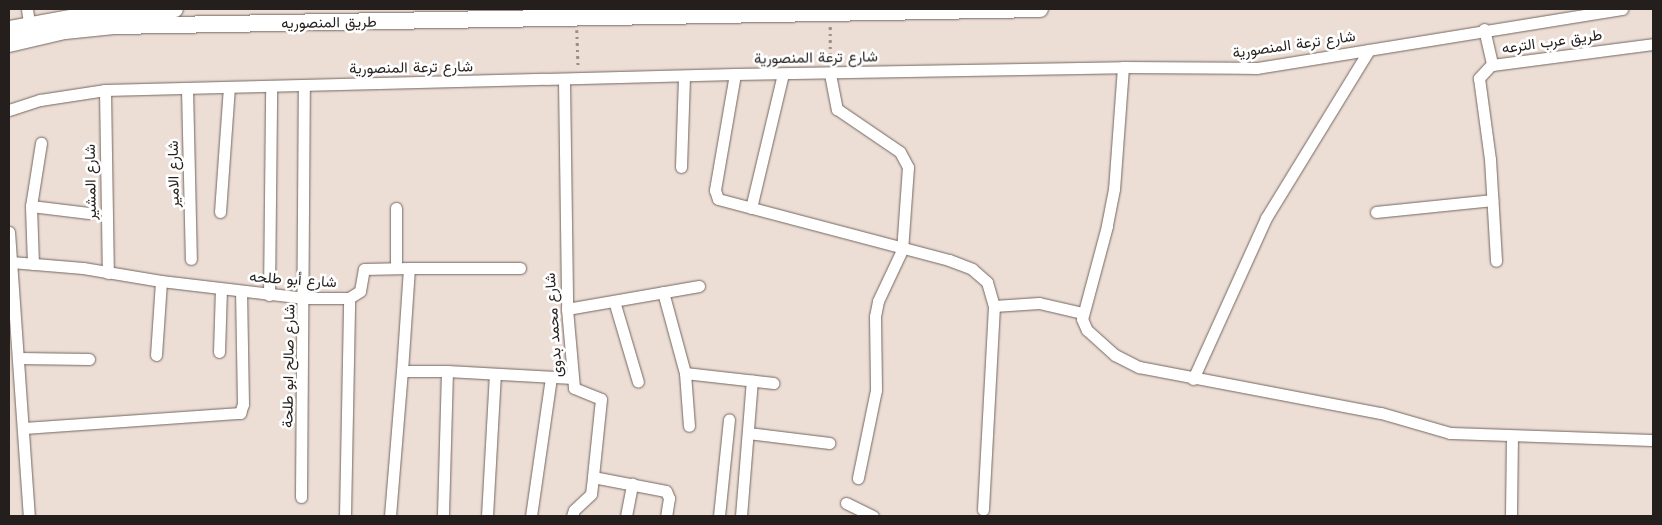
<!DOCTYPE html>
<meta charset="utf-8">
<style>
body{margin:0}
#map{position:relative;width:1662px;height:525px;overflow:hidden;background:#ecddd5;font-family:"Work Sans",Vazirmatn,sans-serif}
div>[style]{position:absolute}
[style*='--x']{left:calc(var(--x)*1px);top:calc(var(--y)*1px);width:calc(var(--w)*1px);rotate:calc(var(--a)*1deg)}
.path>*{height:2.5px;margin-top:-1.25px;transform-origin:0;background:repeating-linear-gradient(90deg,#998e89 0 2.5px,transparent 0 6.5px)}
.roads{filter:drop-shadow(0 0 1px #73675f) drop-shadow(0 0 1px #73675f)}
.street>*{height:11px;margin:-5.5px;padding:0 5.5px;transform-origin:5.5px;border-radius:5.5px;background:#fff}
.secondary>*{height:16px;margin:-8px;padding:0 8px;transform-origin:8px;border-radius:8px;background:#fff}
span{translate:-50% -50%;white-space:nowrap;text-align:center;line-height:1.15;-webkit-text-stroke:5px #fff;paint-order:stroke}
.street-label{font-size:15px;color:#241f1c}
.frame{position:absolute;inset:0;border:10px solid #241f1c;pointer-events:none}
</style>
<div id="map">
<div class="path">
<div style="--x:577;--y:30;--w:37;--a:88"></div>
<div style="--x:830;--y:62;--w:37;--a:-90"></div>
</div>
<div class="roads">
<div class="street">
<div style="--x:27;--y:9;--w:15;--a:82"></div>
<div style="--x:1484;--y:29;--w:37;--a:77"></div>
<div style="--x:1492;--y:65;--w:162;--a:-7.4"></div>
<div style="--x:1491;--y:65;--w:18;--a:133"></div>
<div style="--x:1479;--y:78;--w:82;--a:82.3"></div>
<div style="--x:1490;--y:159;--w:102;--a:86.6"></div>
<div style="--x:1123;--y:67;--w:122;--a:94.2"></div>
<div style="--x:1114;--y:189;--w:38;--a:101"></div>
<div style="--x:1107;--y:226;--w:96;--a:105"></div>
<div style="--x:1082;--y:319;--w:12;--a:66"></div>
<div style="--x:1087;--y:330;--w:38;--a:42"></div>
<div style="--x:1115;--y:355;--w:27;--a:27"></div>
<div style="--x:1139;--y:367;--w:246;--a:10.8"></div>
<div style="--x:1381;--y:413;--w:72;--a:16.2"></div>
<div style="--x:1450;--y:433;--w:203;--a:2"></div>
<div style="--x:735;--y:74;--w:118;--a:99.8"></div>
<div style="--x:715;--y:190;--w:9;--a:72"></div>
<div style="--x:718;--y:199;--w:239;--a:14.8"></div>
<div style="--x:949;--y:260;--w:25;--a:21"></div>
<div style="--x:972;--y:269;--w:20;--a:41"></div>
<div style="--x:987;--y:282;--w:25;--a:74"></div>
<div style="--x:994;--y:306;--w:204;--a:93.1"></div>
<div style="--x:830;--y:74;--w:36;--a:79"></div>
<div style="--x:837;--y:109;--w:76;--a:34.3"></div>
<div style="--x:900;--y:152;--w:17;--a:62"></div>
<div style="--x:908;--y:167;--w:83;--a:94.1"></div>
<div style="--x:902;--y:250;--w:56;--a:115.2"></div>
<div style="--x:878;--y:301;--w:15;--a:101"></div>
<div style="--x:875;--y:316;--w:74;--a:89.2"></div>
<div style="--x:876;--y:390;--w:90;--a:101.6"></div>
<div style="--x:564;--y:80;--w:229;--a:89.2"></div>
<div style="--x:567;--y:309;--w:79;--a:84.9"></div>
<div style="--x:574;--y:388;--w:29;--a:22"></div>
<div style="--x:601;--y:399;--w:78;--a:95.9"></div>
<div style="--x:593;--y:477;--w:74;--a:10.9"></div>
<div style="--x:666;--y:491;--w:8;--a:67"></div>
<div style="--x:669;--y:498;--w:18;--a:99"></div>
<div style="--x:187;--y:88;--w:171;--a:88.7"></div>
<div style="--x:105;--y:90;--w:183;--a:89.1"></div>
<div style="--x:9;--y:110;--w:33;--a:-18"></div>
<div style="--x:40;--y:100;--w:66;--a:-8.7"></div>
<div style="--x:105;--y:90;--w:630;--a:-1.45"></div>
<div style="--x:735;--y:74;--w:388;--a:-1"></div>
<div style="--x:1123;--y:67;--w:134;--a:0.4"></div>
<div style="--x:1257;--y:68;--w:370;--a:-9.2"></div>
<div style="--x:681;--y:167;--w:90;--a:-88.1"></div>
<div style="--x:31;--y:206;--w:64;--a:-81"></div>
<div style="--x:396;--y:208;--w:60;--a:90"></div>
<div style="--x:751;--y:208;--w:138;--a:-76.6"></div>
<div style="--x:220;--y:212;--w:125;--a:-85.9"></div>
<div style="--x:1376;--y:212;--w:117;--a:-5.9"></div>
<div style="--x:9;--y:232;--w:285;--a:86"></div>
<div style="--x:11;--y:262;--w:72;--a:4.8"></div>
<div style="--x:83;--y:268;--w:79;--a:9.5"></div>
<div style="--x:161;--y:281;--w:145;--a:6.7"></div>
<div style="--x:305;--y:298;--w:44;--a:0"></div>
<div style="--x:349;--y:298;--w:13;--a:-32"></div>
<div style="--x:360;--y:291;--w:22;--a:-80"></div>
<div style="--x:364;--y:269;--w:45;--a:-1.3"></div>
<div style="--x:409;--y:268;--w:103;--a:93.9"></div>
<div style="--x:402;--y:371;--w:45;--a:0"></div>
<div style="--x:447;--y:371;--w:145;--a:91.6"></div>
<div style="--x:33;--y:264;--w:58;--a:-92"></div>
<div style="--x:31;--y:206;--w:58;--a:6.9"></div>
<div style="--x:409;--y:268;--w:111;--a:0"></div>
<div style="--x:663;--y:292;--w:84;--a:74.8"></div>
<div style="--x:685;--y:373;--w:53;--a:85.7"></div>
<div style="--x:269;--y:295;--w:208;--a:-89.4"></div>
<div style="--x:614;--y:301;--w:84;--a:73.5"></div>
<div style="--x:994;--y:306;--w:45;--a:-3.8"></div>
<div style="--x:1039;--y:303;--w:44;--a:13.1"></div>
<div style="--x:567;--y:309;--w:134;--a:-9.9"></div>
<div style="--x:219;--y:352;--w:63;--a:-88.2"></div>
<div style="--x:156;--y:355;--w:74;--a:-86.1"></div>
<div style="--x:18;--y:358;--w:71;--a:0.8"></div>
<div style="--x:447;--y:371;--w:126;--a:3.2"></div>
<div style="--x:685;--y:373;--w:89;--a:6.5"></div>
<div style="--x:1193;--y:379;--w:177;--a:-65.6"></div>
<div style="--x:1266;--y:218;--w:197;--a:-58.5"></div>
<div style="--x:24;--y:428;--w:217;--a:-4"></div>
<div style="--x:240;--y:413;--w:9;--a:-72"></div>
<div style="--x:243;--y:404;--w:112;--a:-91"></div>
<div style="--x:748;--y:433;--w:82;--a:7"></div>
<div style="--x:301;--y:497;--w:411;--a:-89.6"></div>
<div style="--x:846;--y:503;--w:30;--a:26"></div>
<div style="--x:345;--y:516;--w:218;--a:-88.9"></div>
<div style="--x:390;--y:516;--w:145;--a:-85.3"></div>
<div style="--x:487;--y:516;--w:141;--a:-86.8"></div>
<div style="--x:531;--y:516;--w:140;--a:-81.8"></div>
<div style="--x:572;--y:516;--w:6;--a:-72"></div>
<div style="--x:574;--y:510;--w:23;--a:-43"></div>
<div style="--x:591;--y:494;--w:17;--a:-83"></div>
<div style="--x:626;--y:516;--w:33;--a:-79"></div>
<div style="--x:719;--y:516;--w:97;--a:-84.1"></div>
<div style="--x:741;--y:516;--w:136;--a:-85.4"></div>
<div style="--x:1511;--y:516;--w:80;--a:-89.3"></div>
</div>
<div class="secondary">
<div style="--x:9;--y:29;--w:89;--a:-10.3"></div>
<div style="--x:97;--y:13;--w:78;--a:-2.9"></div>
<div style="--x:9;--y:44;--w:57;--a:-13.1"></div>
<div style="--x:65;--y:31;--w:49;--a:-5.8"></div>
<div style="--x:114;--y:26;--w:926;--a:-1.05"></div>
</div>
</div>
<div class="street-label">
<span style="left:329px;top:23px;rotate:-1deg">طريق المنصوريه</span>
<span style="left:1552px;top:42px;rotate:-8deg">طريق عرب الترعه</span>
<span style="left:1294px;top:45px;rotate:-8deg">شارع ترعة المنصورية</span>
<span style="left:816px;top:58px;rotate:-1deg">شارع ترعة المنصورية</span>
<span style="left:411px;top:68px;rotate:-1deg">شارع ترعة المنصورية</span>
<span style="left:174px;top:174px;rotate:-91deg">شارع الامير</span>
<span style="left:91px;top:182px;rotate:-91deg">شارع المشير</span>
<span style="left:293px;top:280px;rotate:4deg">شارع أبو طلحه</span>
<span style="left:554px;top:325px;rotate:-94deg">شارع محمد بدوى</span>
<span style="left:289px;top:366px;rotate:-89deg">شارع صالح ابو طلحة</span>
</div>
<div class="frame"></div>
</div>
